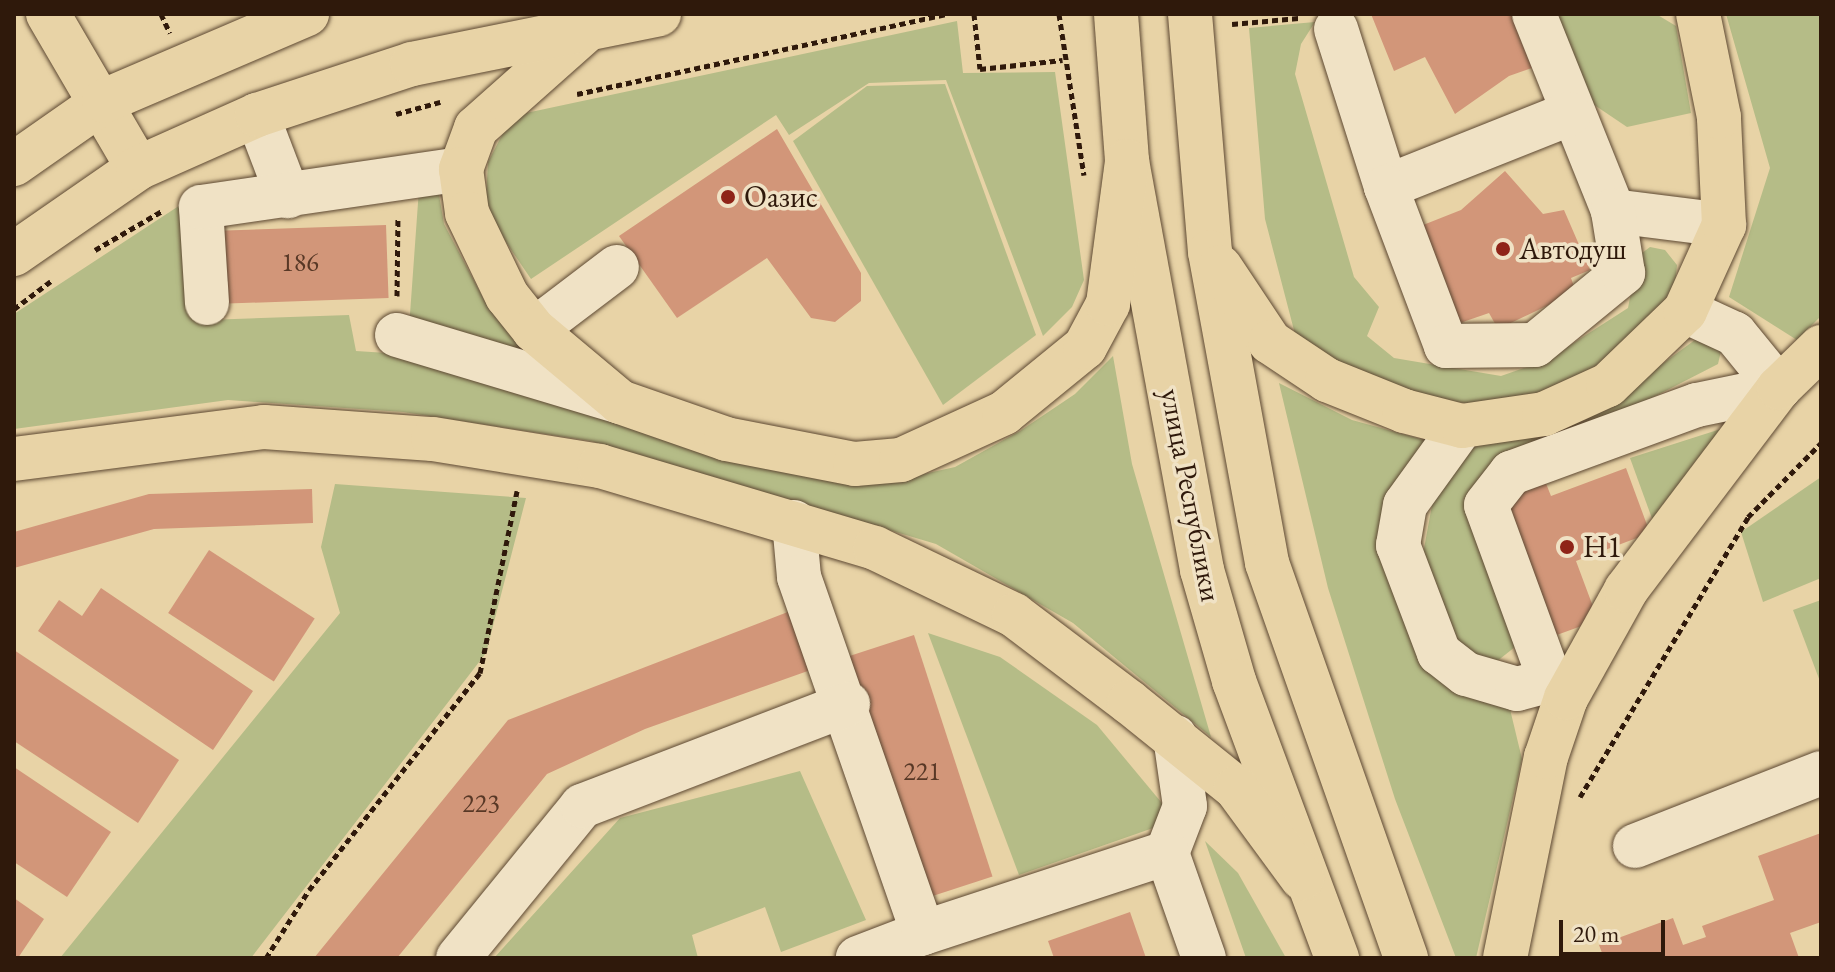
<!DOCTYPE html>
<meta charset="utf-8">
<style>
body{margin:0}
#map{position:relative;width:1835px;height:972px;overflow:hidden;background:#e8d3a6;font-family:"EB Garamond",serif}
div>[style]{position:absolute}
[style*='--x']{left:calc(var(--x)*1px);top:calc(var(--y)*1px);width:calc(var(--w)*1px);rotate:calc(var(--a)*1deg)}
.green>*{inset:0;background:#b5bc87}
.building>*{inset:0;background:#d29679;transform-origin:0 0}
.path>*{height:5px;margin-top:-2.5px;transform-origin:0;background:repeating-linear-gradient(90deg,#2f190b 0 6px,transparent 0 10px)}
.roads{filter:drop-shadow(0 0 2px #5d4832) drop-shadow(0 0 2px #5d4832)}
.minor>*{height:44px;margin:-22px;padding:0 22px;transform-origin:22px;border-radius:22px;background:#f0e2c5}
.major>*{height:44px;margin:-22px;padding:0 22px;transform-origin:22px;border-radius:22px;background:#e8d3a6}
.dots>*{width:22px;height:22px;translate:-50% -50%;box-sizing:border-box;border:4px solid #f0e2c5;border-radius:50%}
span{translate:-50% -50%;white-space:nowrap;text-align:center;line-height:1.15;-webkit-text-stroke:7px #f0e2c5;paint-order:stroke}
.number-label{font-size:26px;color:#583826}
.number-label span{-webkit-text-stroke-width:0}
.poi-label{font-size:30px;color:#2f190b}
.left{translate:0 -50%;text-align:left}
.street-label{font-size:30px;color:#2f190b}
.frame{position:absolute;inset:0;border:16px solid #2f190b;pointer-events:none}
.scale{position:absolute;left:1559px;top:920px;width:106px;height:36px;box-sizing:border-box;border:4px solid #2f190b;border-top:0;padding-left:10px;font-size:24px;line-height:28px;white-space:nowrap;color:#2f190b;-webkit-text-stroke:6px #f0e2c5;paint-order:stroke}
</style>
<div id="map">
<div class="green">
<div style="clip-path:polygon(1565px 14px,1656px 14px,1676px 26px,1691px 113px,1627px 127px,1584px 98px,1552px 20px)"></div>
<div style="clip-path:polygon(1726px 14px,1821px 14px,1821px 316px,1797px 340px,1729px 297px,1770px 168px)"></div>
<div style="clip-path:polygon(957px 21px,963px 73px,1055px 72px,1084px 280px,1072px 307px,1043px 336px,946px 80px,869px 83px,789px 135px,776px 115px,531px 279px,497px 229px,486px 198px,488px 162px,512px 116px)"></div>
<div style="clip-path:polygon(1315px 22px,1301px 44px,1295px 74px,1354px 277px,1379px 307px,1367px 336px,1394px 358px,1501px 376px,1547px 360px,1628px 308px,1638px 256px,1650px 247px,1665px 250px,1677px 265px,1675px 285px,1652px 318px,1583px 378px,1538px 397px,1483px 406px,1427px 397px,1330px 358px,1295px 334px,1265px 219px,1249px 28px)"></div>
<div style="clip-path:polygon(945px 84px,1036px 335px,943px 405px,793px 141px,867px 86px)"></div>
<div style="clip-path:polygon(419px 189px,438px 189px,444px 224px,489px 309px,547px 372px,409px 328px)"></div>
<div style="clip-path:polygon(194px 196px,206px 320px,349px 315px,356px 351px,433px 356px,888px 482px,955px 467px,1020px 431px,1075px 394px,1113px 356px,1132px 464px,1211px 737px,1073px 623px,936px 544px,591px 441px,403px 412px,228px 400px,14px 429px,14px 314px)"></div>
<div style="clip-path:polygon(1699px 337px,1721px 351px,1718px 364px,1603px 423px,1490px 464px,1470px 496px,1520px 643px,1496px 662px,1459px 652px,1423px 554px,1437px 478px,1471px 447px,1584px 421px)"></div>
<div style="clip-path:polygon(1279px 383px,1352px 420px,1428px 441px,1386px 504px,1416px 625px,1509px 705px,1522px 759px,1476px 958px,1456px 958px,1395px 799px,1328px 588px)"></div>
<div style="clip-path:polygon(1727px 427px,1654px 524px,1630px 458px)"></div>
<div style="clip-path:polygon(1821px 477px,1821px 578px,1763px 602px,1741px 532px)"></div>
<div style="clip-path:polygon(335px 484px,526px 498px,486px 653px,251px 958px,60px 958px,340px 613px,321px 547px)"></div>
<div style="clip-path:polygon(1821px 600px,1821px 684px,1793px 610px)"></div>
<div style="clip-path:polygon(928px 633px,1000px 657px,1097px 725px,1176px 820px,1019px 875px)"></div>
<div style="clip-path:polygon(800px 771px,866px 920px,781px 952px,765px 907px,692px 935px,698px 958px,494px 958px,620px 818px)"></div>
<div style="clip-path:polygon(1205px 841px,1238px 873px,1286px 958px,1246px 958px)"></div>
</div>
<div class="building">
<div style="clip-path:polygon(1371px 14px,1519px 14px,1540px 65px,1509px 76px,1455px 114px,1425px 57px,1394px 71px)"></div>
<div style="clip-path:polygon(777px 129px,861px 273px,861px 301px,835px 322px,811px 318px,767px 258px,677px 318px,619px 236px)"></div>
<div style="clip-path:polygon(1505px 171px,1543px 214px,1564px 210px,1590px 270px,1571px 278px,1576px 292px,1498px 329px,1489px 313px,1457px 324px,1418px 227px,1461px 210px)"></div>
<div style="left:386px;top:225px;width:73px;height:175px;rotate:88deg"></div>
<div style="clip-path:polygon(1626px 468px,1650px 533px,1576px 561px,1598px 620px,1554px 636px,1502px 497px,1545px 481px,1551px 496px)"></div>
<div style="clip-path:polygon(312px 489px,313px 523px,154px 529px,14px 568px,14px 532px,149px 494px)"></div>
<div style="left:209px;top:550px;width:126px;height:75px;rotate:33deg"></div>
<div style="clip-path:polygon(101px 588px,253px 691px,213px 750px,38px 631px,59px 600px,82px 616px)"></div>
<div style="clip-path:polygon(798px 608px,819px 667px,645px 729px,547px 774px,397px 958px,314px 958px,508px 720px)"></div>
<div style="left:914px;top:635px;width:254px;height:71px;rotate:72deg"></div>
<div style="clip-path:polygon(14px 650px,179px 760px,138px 823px,14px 741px)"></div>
<div style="clip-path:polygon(14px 767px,111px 832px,67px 897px,14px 862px)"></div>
<div style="clip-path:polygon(1821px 833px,1821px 922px,1790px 933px,1799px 958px,1604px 958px,1599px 945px,1673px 918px,1683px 945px,1706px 937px,1702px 926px,1774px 900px,1758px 856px)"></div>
<div style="clip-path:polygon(14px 898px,44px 919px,18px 958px,14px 958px)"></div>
<div style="clip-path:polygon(1130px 912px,1146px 958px,1054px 958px,1048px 941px)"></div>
</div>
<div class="path">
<div style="--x:161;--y:14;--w:21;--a:65"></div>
<div style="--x:974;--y:14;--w:55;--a:83.8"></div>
<div style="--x:980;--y:69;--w:83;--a:-6.2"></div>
<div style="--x:1059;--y:14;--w:163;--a:81.2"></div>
<div style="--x:1232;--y:24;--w:67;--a:-5.1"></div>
<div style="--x:577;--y:94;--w:379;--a:-12.2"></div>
<div style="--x:396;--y:114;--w:46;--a:-15.3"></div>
<div style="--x:95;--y:250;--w:78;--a:-30.2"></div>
<div style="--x:397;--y:296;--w:78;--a:-89.3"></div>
<div style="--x:14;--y:309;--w:46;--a:-37.1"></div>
<div style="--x:1580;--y:797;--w:327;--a:-59"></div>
<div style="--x:1748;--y:517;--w:104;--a:-45.4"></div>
<div style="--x:266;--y:958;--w:80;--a:-57.7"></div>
<div style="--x:309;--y:890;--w:276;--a:-51.8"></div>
<div style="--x:480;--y:673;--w:186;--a:-78.5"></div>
</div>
<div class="roads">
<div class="minor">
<div style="--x:1534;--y:14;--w:212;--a:68.1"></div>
<div style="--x:1613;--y:211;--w:112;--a:7.2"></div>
<div style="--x:1336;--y:29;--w:166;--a:72.4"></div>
<div style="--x:1569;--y:114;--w:197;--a:158.3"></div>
<div style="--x:1386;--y:187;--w:170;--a:69.3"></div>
<div style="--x:1446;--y:346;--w:89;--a:-0.6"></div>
<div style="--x:1535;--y:345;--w:114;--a:-39.3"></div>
<div style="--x:1623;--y:273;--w:63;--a:-99.2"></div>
<div style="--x:257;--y:115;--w:87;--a:69.1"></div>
<div style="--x:207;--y:303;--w:96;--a:-93.6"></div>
<div style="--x:201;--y:207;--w:263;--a:-8.3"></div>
<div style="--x:534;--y:330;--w:104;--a:-37.2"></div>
<div style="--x:397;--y:335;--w:233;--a:16.7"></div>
<div style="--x:1462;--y:426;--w:97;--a:125.8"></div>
<div style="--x:1405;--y:505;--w:41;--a:99.9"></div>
<div style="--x:1398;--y:545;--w:116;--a:69.2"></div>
<div style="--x:1439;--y:653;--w:34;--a:38"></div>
<div style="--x:1466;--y:674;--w:53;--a:16.4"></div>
<div style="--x:1517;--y:689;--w:34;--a:-15"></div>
<div style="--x:794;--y:522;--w:55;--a:84.8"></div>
<div style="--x:799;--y:577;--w:377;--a:70.8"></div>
<div style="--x:923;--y:933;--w:70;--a:159"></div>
<div style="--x:1566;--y:698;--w:24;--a:-132"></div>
<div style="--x:1550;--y:680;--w:186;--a:-110.1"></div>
<div style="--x:1486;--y:505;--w:41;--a:-52"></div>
<div style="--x:1511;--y:473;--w:198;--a:-20.1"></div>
<div style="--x:1697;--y:405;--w:84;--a:-11.7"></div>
<div style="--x:1779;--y:388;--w:70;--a:-129.2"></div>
<div style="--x:1735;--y:334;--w:55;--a:-155.3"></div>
<div style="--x:1635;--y:846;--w:200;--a:-21.4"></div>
<div style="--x:1167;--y:853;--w:50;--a:-69"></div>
<div style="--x:1185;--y:806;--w:70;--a:-98.2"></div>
<div style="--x:923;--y:933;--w:257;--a:-18.2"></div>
<div style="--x:1167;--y:853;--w:111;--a:70.6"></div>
<div style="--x:458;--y:958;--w:196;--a:-50.8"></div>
<div style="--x:582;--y:806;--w:285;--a:-21"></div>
</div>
<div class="major">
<div style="--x:48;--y:14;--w:178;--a:59.7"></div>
<div style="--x:1116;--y:14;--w:147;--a:85.7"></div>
<div style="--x:1127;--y:161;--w:416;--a:79.6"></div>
<div style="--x:1202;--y:570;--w:116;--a:73.9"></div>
<div style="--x:1234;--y:681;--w:296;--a:69.6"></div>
<div style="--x:1190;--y:14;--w:239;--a:85.2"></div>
<div style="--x:1210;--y:252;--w:316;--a:79.6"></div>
<div style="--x:1267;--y:563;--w:419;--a:70.6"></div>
<div style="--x:583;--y:33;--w:143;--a:138.4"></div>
<div style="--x:476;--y:128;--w:44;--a:110.1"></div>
<div style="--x:461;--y:169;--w:44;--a:82.2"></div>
<div style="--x:467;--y:213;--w:92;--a:64.3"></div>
<div style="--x:507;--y:296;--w:43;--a:51.5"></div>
<div style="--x:534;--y:330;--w:112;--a:39.9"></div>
<div style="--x:620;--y:402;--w:112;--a:19.2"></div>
<div style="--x:726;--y:439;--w:131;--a:11"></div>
<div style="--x:855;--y:464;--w:46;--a:-5"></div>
<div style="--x:901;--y:460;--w:113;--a:-24.5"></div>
<div style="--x:1004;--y:413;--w:104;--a:-39.2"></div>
<div style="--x:1085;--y:347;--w:49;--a:-61.9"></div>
<div style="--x:1108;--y:304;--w:144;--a:-82.4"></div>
<div style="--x:14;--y:164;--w:110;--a:-35"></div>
<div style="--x:104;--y:101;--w:221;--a:-23.2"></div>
<div style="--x:14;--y:254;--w:151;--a:-34.7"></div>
<div style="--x:138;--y:168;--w:130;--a:-24"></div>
<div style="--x:257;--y:115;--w:163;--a:-18.2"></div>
<div style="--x:412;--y:64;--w:252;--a:-11.4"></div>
<div style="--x:1220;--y:267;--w:90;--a:56.3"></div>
<div style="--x:1270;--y:342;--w:69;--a:33.7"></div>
<div style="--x:1327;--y:380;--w:83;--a:21.9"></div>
<div style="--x:1404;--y:411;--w:60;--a:14.5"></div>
<div style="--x:1462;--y:426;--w:83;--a:-8.3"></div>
<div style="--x:1544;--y:414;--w:70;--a:-24.4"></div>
<div style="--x:1608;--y:385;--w:107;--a:-43.9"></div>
<div style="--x:1685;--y:311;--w:94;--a:-65.6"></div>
<div style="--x:1724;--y:225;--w:108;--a:-92.7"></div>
<div style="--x:1719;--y:117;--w:105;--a:-101.5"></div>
<div style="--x:14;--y:459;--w:252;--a:-7.3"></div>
<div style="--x:264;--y:427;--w:169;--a:4.1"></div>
<div style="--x:433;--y:439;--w:169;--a:9.2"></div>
<div style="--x:600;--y:466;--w:287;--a:16.6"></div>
<div style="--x:875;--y:548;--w:154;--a:25.7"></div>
<div style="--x:1014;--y:615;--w:144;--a:37.1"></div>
<div style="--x:1129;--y:702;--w:137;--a:38.8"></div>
<div style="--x:1236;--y:788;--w:112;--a:53.7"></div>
<div style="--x:1505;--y:958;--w:205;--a:-78.5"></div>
<div style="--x:1546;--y:757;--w:62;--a:-71.3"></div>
<div style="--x:1566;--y:698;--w:124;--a:-60.9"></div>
<div style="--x:1626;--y:590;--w:253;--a:-52.9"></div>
<div style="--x:1779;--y:388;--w:59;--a:-44.3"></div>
</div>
</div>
<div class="dots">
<div style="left:728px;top:197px;background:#8f2418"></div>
<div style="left:1503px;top:249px;background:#8f2418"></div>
<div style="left:1567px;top:547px;background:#8f2418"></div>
</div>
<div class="number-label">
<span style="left:300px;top:263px">186</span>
<span style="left:922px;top:772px">221</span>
<span style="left:481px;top:804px">223</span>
</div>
<div class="poi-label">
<span class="left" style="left:744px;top:197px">Оазис</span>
<span class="left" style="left:1519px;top:249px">Автодуш</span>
<span class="left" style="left:1583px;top:547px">Н1</span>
</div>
<div class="street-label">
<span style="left:1191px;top:495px;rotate:79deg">улица Республики</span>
</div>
<div class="frame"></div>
<div class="scale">20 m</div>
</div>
